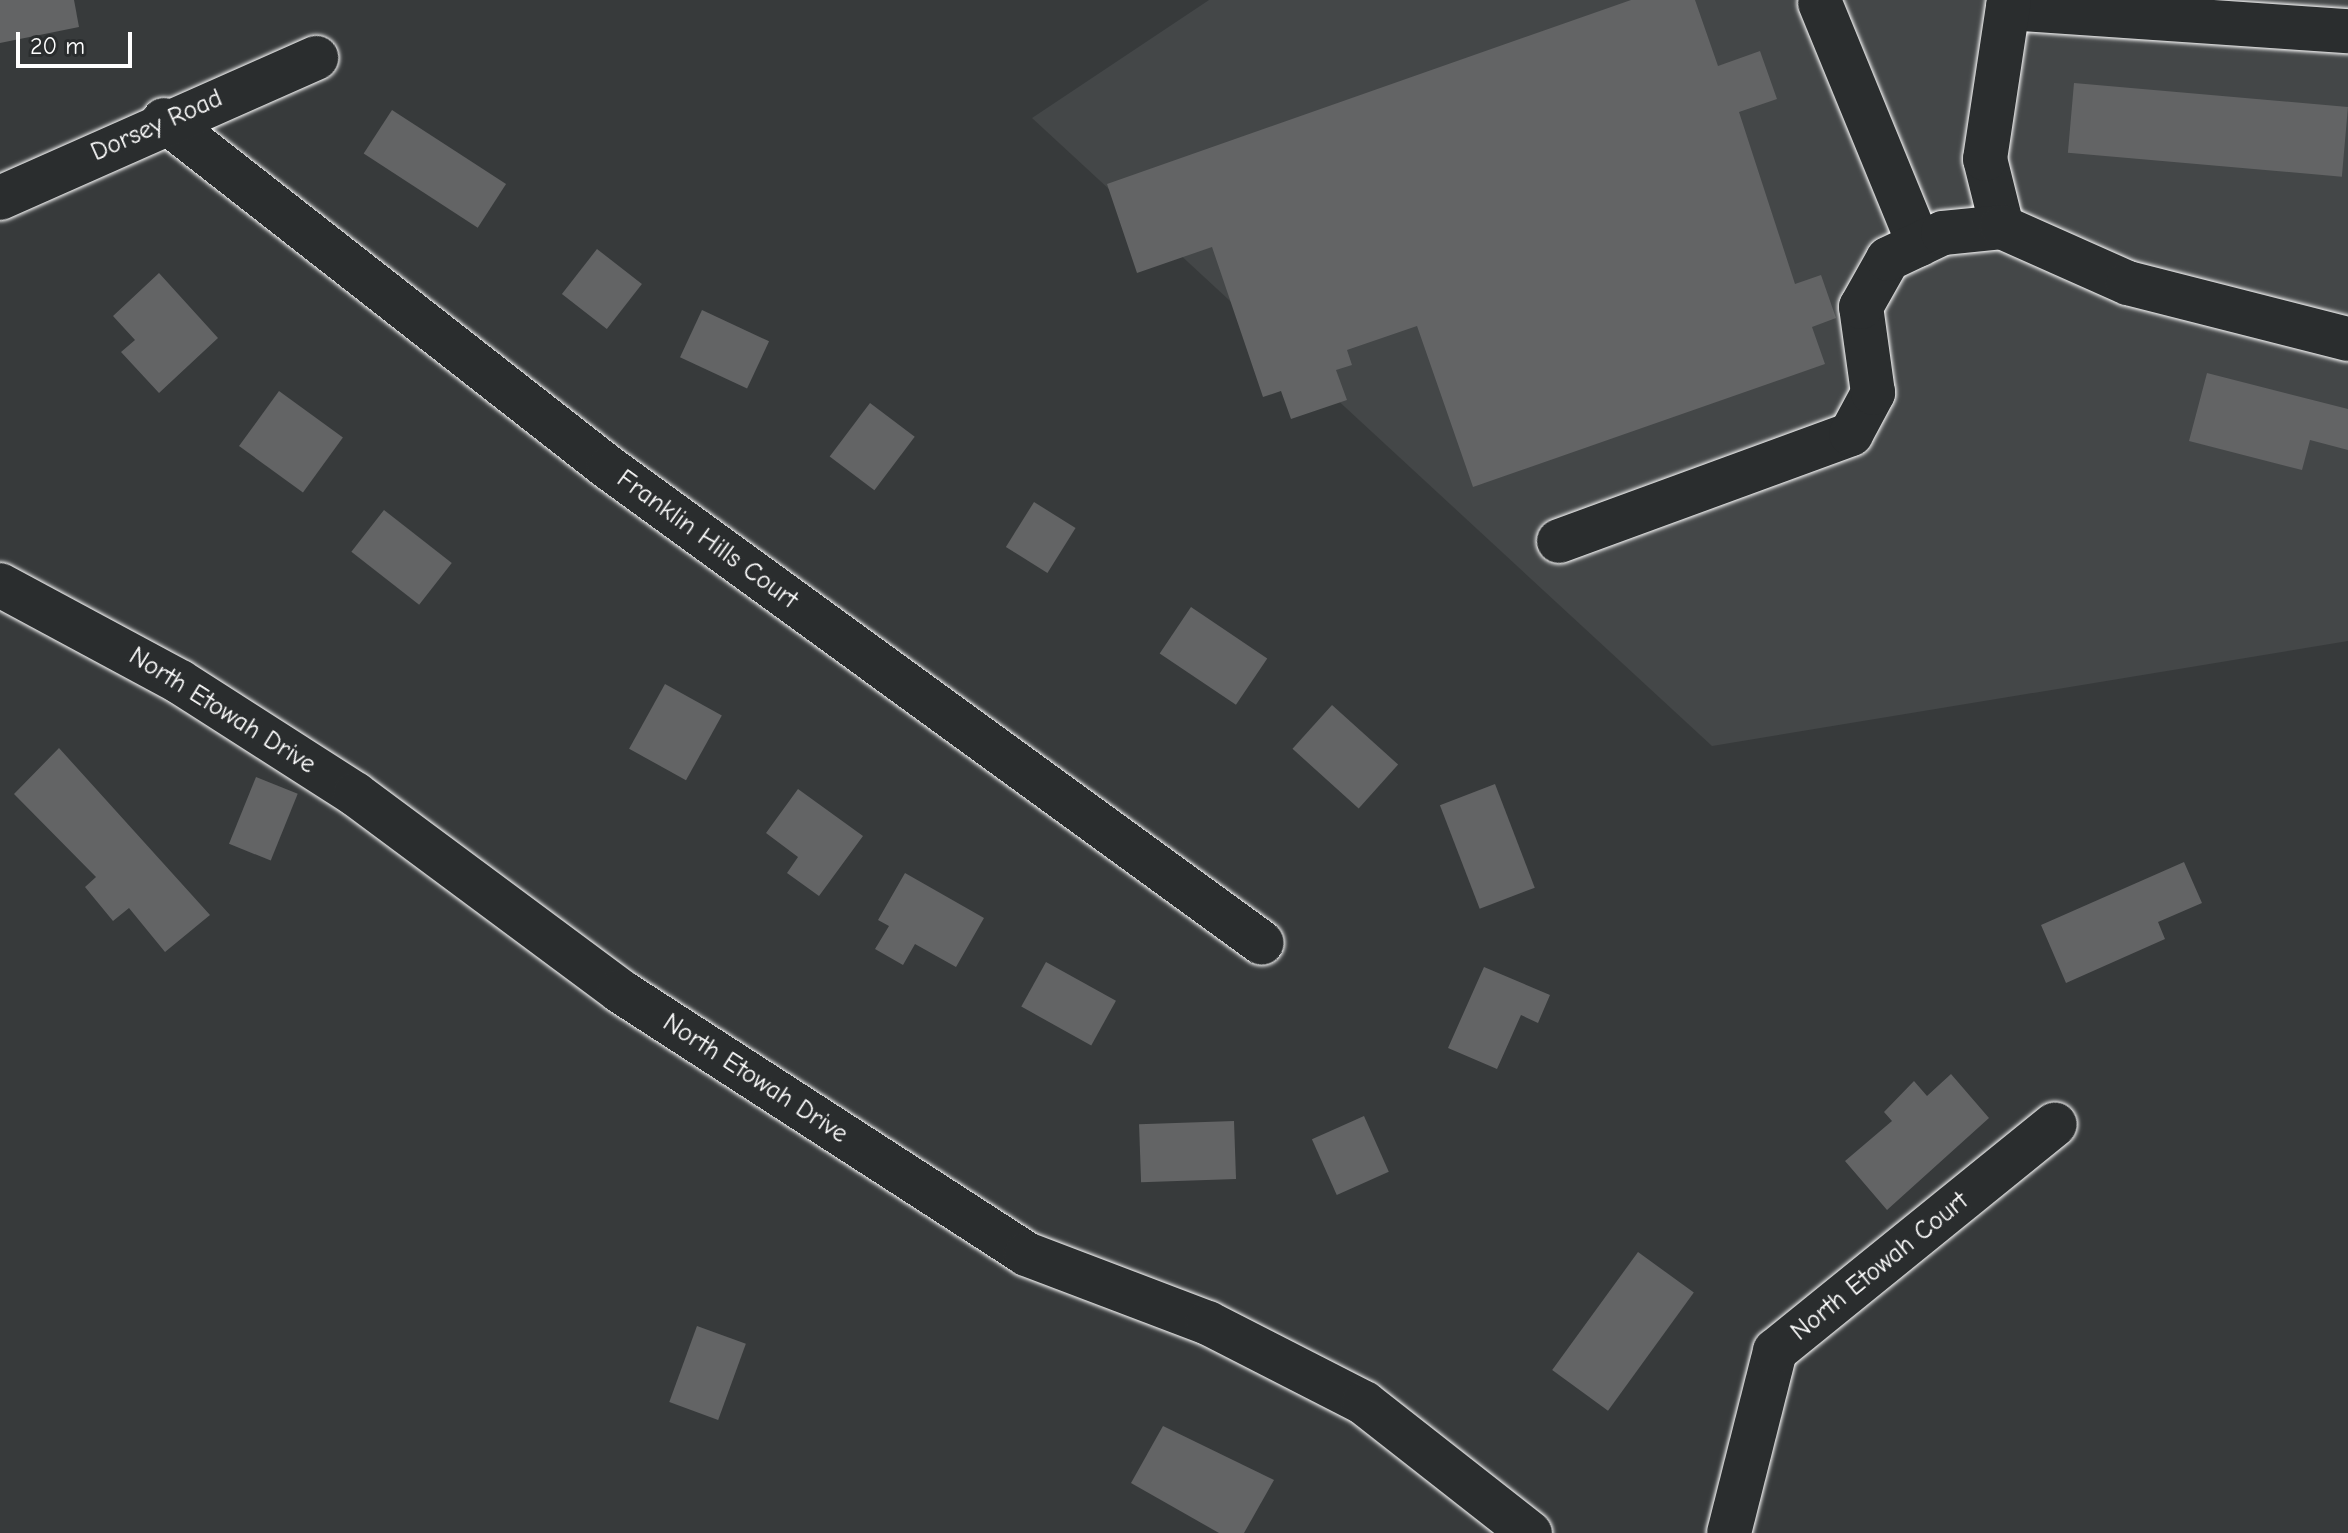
<!DOCTYPE html>
<style>
body{margin:0}
#map{position:relative;width:2348px;height:1533px;overflow:hidden;background:#373a3b;font-family:"Comic Neue",sans-serif}
div>[style]{position:absolute}
[style*='--x']{left:calc(var(--x)*1px);top:calc(var(--y)*1px);width:calc(var(--w)*1px);rotate:calc(var(--a)*1deg)}
.built>*{inset:0;background:#444748}
.building>*{inset:0;background:#636465;transform-origin:0 0}
.roads{filter:drop-shadow(0 0 2px #fff) drop-shadow(0 0 2px #fff)}
.minor>*{height:44px;margin:-22px;padding:0 22px;transform-origin:22px;border-radius:22px;background:#2a2d2e}
span{translate:-50% -50%;white-space:nowrap;text-align:center;line-height:1.15;-webkit-text-stroke:7px #2a2d2e;paint-order:stroke}
.street-label{font-size:26px;color:#fff}
.scale{position:absolute;left:16px;top:32px;width:116px;height:36px;box-sizing:border-box;border:4px solid #fff;border-top:0;padding-left:10px;font-size:24px;line-height:28px;white-space:nowrap;color:#fff;-webkit-text-stroke:6px #2a2d2e;paint-order:stroke}
</style>
<div id="map">
<div class="built">
<div style="clip-path:polygon(1209px 0,2348px 0,2348px 641px,1712px 746px,1032px 118px)"></div>
</div>
<div class="building">
<div style="clip-path:polygon(0 0,74px 0,79px 27px,0 43px)"></div>
<div style="clip-path:polygon(1631px 0,1695px 0,1718px 66px,1760px 51px,1777px 99px,1739px 112px,1795px 284px,1821px 275px,1836px 318px,1812px 327px,1825px 364px,1473px 487px,1417px 326px,1347px 350px,1352px 365px,1336px 370px,1347px 400px,1291px 419px,1281px 391px,1263px 397px,1212px 247px,1137px 273px,1107px 184px)"></div>
<div style="left:2074px;top:83px;width:275px;height:70px;rotate:5deg"></div>
<div style="left:392px;top:110px;width:136px;height:52px;rotate:33deg"></div>
<div style="left:597px;top:249px;width:57px;height:57px;rotate:38deg"></div>
<div style="clip-path:polygon(159px 273px,218px 338px,159px 393px,121px 352px,135px 340px,113px 316px)"></div>
<div style="left:702px;top:310px;width:74px;height:52px;rotate:25deg"></div>
<div style="clip-path:polygon(2207px 373px,2348px 409px,2348px 450px,2310px 440px,2302px 470px,2189px 441px)"></div>
<div style="left:279px;top:391px;width:79px;height:68px;rotate:36deg"></div>
<div style="left:870px;top:403px;width:56px;height:67px;rotate:37deg"></div>
<div style="left:1034px;top:502px;width:49px;height:53px;rotate:32deg"></div>
<div style="left:384px;top:510px;width:86px;height:53px;rotate:38deg"></div>
<div style="left:1191px;top:607px;width:92px;height:56px;rotate:34deg"></div>
<div style="left:665px;top:684px;width:65px;height:74px;rotate:29deg"></div>
<div style="left:1332px;top:705px;width:89px;height:59px;rotate:42deg"></div>
<div style="clip-path:polygon(59px 748px,210px 915px,165px 952px,129px 908px,113px 921px,85px 887px,96px 877px,14px 794px)"></div>
<div style="left:256px;top:777px;width:45px;height:72px;rotate:22deg"></div>
<div style="left:1495px;top:784px;width:111px;height:59px;rotate:69deg"></div>
<div style="clip-path:polygon(798px 789px,863px 836px,819px 896px,787px 873px,798px 857px,766px 833px)"></div>
<div style="clip-path:polygon(2184px 862px,2202px 903px,2158px 922px,2165px 939px,2066px 983px,2041px 925px)"></div>
<div style="clip-path:polygon(905px 873px,984px 918px,956px 967px,915px 944px,903px 965px,875px 949px,889px 926px,878px 920px)"></div>
<div style="left:1046px;top:962px;width:80px;height:51px;rotate:29deg"></div>
<div style="clip-path:polygon(1484px 967px,1550px 995px,1538px 1023px,1521px 1015px,1497px 1069px,1448px 1048px)"></div>
<div style="clip-path:polygon(1951px 1074px,1989px 1118px,1887px 1210px,1845px 1161px,1892px 1121px,1884px 1112px,1914px 1081px,1927px 1096px)"></div>
<div style="left:1364px;top:1116px;width:61px;height:57px;rotate:66deg"></div>
<div style="left:1234px;top:1121px;width:58px;height:95px;rotate:88deg"></div>
<div style="left:1638px;top:1252px;width:69px;height:146px;rotate:36deg"></div>
<div style="left:697px;top:1326px;width:52px;height:81px;rotate:20deg"></div>
<div style="clip-path:polygon(1163px 1426px,1274px 1480px,1244px 1533px,1219px 1533px,1131px 1483px)"></div>
</div>
<div class="roads">
<div class="minor">
<div style="--x:1820;--y:3;--w:261;--a:67.7"></div>
<div style="--x:2008;--y:8;--w:341;--a:3.9"></div>
<div style="--x:164;--y:120;--w:565;--a:38.03"></div>
<div style="--x:609;--y:468;--w:807;--a:36.03"></div>
<div style="--x:0;--y:198;--w:346;--a:-23.9"></div>
<div style="--x:2002;--y:227;--w:70;--a:-104"></div>
<div style="--x:1985;--y:159;--w:161;--a:-81.4"></div>
<div style="--x:1559;--y:541;--w:311;--a:-20.1"></div>
<div style="--x:1851;--y:434;--w:47;--a:-61.8"></div>
<div style="--x:1873;--y:393;--w:87;--a:-97.9"></div>
<div style="--x:1861;--y:307;--w:55;--a:-60.6"></div>
<div style="--x:1888;--y:259;--w:61;--a:-25.3"></div>
<div style="--x:1943;--y:233;--w:59;--a:-5.8"></div>
<div style="--x:2002;--y:227;--w:138;--a:24"></div>
<div style="--x:2128;--y:283;--w:227;--a:14.3"></div>
<div style="--x:0;--y:585;--w:204;--a:28.3"></div>
<div style="--x:180;--y:682;--w:208;--a:32.6"></div>
<div style="--x:355;--y:794;--w:330;--a:36.6"></div>
<div style="--x:620;--y:991;--w:484;--a:32.9"></div>
<div style="--x:1026;--y:1254;--w:195;--a:20.8"></div>
<div style="--x:1208;--y:1323;--w:175;--a:27.1"></div>
<div style="--x:1364;--y:1403;--w:211;--a:38.1"></div>
<div style="--x:1729;--y:1533;--w:188;--a:-75.8"></div>
<div style="--x:1775;--y:1351;--w:360;--a:-39"></div>
</div>
</div>
<div class="street-label">
<span style="left:157px;top:126px;rotate:-24deg">Dorsey Road</span>
<span style="left:707px;top:540px;rotate:36deg">Franklin Hills Court</span>
<span style="left:222px;top:711px;rotate:32deg">North Etowah Drive</span>
<span style="left:755px;top:1079px;rotate:33deg">North Etowah Drive</span>
<span style="left:1880px;top:1267px;rotate:-39deg">North Etowah Court</span>
</div>
<div class="scale">20 m</div>
</div>
